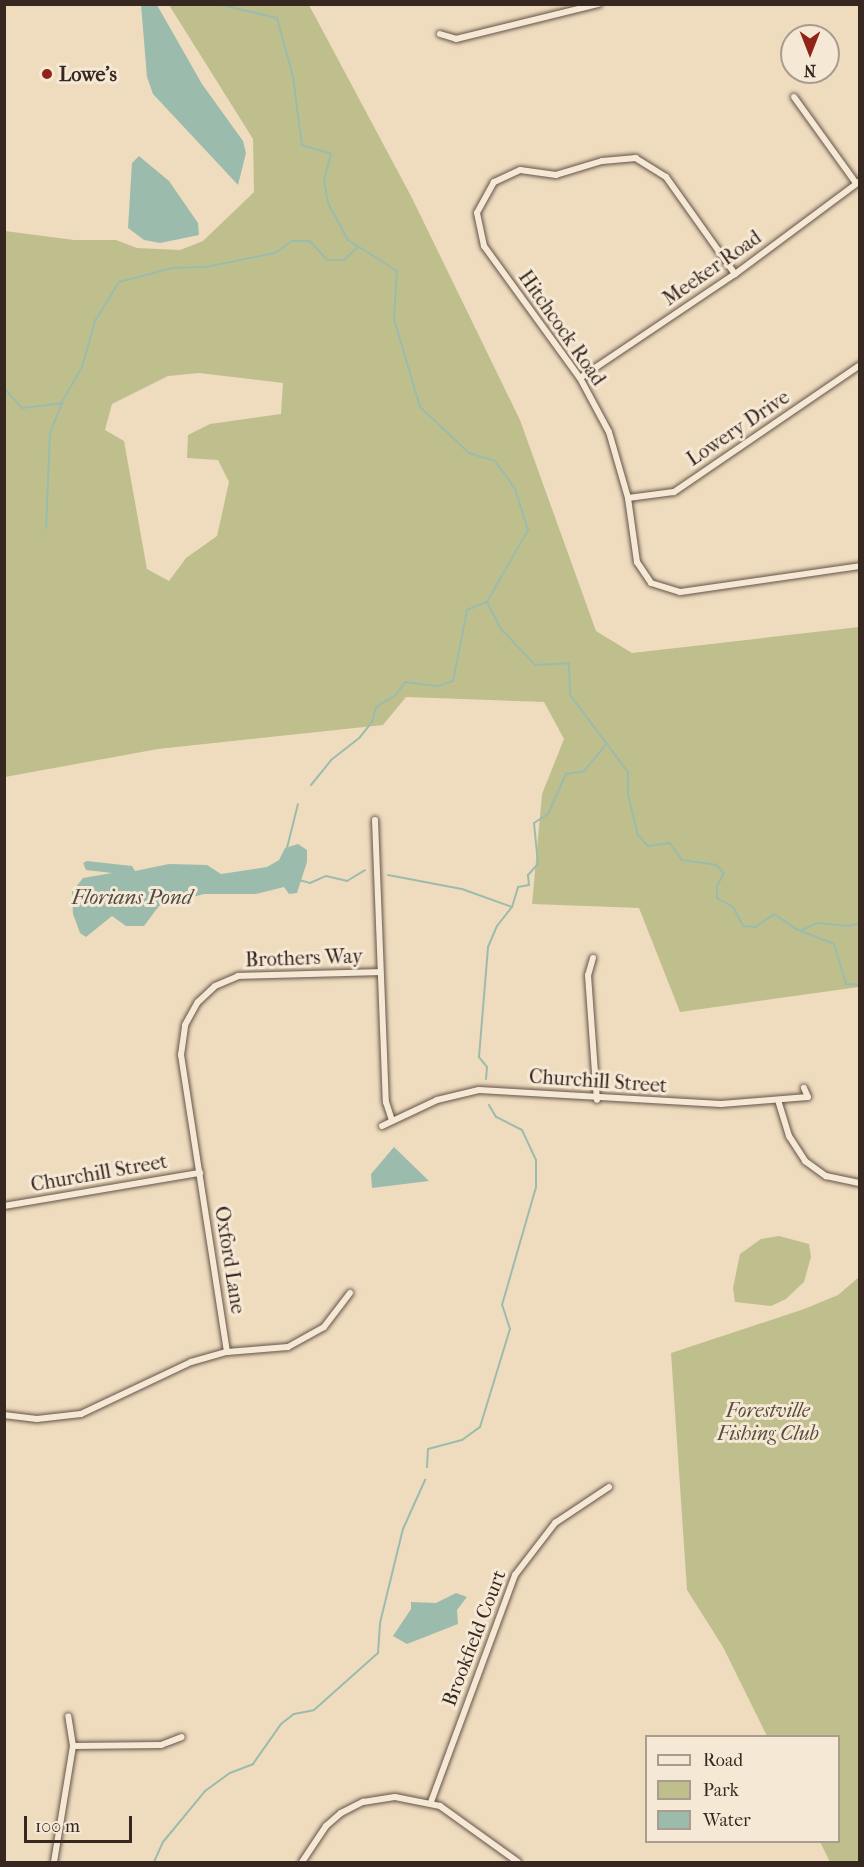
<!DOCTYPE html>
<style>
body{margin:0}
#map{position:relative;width:864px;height:1867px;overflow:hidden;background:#efdcbf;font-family:"IM FELL French Canon",serif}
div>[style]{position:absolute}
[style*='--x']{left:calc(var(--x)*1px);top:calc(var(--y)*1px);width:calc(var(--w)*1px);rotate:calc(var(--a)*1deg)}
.green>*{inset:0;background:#bfbf8e}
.water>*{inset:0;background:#9bbcac}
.stream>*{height:2px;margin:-1px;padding:0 1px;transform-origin:1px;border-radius:1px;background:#9bbcac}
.roads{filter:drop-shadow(0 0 2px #645448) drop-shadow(0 0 2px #645448)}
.minor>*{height:6px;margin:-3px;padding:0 3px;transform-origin:3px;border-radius:3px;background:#f5e8d5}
.dots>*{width:16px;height:16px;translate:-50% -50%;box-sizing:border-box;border:3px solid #f5e8d5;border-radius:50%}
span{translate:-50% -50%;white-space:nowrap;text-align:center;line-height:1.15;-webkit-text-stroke:6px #f5e8d5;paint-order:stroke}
.poi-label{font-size:20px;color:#362721;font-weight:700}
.left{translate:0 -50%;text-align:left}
.street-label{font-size:20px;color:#362721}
.park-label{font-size:20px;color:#584d3c;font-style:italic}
.water-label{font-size:21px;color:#4f4c44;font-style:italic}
.frame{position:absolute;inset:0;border:6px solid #362721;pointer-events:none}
.legend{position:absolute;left:645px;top:1735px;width:195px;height:108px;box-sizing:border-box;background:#f5e8d5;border:2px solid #a99b8d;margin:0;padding:8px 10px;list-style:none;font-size:18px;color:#362721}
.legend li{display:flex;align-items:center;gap:12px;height:30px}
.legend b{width:30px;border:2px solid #a99b8d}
.north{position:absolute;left:780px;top:24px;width:60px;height:60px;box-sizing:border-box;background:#f5e8d5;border:2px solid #a99b8d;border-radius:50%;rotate:180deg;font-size:16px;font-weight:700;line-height:24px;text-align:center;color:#362721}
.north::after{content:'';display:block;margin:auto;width:21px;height:27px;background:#8f2418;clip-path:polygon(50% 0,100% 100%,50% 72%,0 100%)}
.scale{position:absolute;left:24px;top:1816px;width:108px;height:27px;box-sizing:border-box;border:3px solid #362721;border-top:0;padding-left:8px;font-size:18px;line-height:21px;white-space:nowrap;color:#362721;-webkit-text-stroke:4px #f5e8d5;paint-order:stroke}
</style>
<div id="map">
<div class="green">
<div style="clip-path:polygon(evenodd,169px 5px,309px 5px,412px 198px,520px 420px,596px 631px,632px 653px,859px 627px,859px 987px,680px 1012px,639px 908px,532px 904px,542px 794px,564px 739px,544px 702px,406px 697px,383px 725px,158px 749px,5px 777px,5px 231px,74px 240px,116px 240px,137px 248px,180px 250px,203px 241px,254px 192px,253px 139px,169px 5px,199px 373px,283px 383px,281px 414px,210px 424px,188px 435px,187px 458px,218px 460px,229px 482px,217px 536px,186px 558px,169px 581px,147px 569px,124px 441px,105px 430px,112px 404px,168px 376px,199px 373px)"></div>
<div style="clip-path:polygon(779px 1236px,809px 1244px,811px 1257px,804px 1282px,786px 1299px,771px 1306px,735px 1302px,733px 1288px,740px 1254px,761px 1239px)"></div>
<div style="clip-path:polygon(859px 1277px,859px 1862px,830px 1862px,820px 1842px,838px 1842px,838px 1736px,767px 1736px,723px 1647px,687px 1590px,671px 1353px,804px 1309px,838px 1295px)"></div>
</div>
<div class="water">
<div style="clip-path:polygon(141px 5px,157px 5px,202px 84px,243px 141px,246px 153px,238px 185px,153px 94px,147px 77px)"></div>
<div style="clip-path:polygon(139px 156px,169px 181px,198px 223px,199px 235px,160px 243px,144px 240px,128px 228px,132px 163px)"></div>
<div style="clip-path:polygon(298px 844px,307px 850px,307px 862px,297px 893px,289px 894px,284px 887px,256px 894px,204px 894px,159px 906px,144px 926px,126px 926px,112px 916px,86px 937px,80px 933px,73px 914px,72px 892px,83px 878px,112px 873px,86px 870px,83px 863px,87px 861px,132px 866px,135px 871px,169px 864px,207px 865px,221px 874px,267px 867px,279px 860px,285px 848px)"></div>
<div style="clip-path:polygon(394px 1147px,429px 1181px,372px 1188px,371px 1174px)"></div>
<div style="clip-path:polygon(456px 1593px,467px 1597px,457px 1610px,458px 1624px,407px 1644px,393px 1636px,411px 1609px,411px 1602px,436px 1603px)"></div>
</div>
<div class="stream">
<div style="--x:217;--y:4;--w:62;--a:13.1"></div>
<div style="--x:277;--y:18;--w:61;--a:74.8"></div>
<div style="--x:293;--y:77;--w:69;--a:82.5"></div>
<div style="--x:302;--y:145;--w:30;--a:17"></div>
<div style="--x:331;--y:154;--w:27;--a:105"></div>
<div style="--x:324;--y:180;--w:23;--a:80"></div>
<div style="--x:328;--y:203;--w:42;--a:61.6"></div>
<div style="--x:348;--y:240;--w:58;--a:32.3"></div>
<div style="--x:397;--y:271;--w:48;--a:93.6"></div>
<div style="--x:394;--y:319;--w:92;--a:73.5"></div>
<div style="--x:420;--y:407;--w:67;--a:43.2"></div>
<div style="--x:469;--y:453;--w:27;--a:17"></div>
<div style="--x:495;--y:461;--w:34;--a:54"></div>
<div style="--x:515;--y:489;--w:43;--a:72.4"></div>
<div style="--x:528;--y:530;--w:83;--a:119.7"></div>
<div style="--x:487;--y:602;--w:30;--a:63"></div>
<div style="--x:501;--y:629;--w:50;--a:46.6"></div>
<div style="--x:535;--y:665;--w:34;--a:-3"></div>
<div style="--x:569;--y:663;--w:32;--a:88"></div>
<div style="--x:570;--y:695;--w:96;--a:53"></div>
<div style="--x:628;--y:772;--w:23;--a:90"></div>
<div style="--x:628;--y:795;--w:41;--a:76"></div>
<div style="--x:638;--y:835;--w:15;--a:48"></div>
<div style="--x:648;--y:846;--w:22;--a:-8"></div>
<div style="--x:670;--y:843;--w:21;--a:55"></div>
<div style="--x:682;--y:860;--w:34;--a:8"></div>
<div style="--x:716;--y:865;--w:11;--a:45"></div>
<div style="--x:724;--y:873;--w:15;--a:118"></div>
<div style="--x:717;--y:886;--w:12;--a:90"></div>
<div style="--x:717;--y:898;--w:18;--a:29"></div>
<div style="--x:733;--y:907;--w:21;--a:62"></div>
<div style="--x:743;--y:926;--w:12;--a:5"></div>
<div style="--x:755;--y:927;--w:23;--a:-34"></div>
<div style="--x:774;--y:914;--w:27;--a:34"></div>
<div style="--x:796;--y:929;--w:41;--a:21.5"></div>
<div style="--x:834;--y:944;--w:42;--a:73.3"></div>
<div style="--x:846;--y:984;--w:14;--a:4"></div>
<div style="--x:4;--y:388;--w:27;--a:48"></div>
<div style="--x:22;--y:408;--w:39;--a:-7"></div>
<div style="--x:46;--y:528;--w:94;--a:-87.6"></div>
<div style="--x:50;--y:434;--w:36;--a:-69"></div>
<div style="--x:63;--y:400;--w:38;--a:-60"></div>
<div style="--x:82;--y:367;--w:48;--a:-74.2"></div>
<div style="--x:95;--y:321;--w:46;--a:-58.4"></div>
<div style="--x:119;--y:282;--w:55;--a:-14.8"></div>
<div style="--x:172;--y:268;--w:34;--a:-2"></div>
<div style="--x:206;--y:267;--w:70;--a:-11.5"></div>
<div style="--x:275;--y:253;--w:21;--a:-35"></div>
<div style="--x:292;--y:241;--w:18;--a:0"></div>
<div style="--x:310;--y:241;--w:25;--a:48"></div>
<div style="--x:327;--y:260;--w:17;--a:0"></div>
<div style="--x:344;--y:260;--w:19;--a:-43"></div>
<div style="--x:311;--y:785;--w:32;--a:-51"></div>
<div style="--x:331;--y:760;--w:37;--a:-38"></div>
<div style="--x:360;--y:737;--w:19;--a:-51"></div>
<div style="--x:372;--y:722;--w:16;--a:-75"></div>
<div style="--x:376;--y:707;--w:23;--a:-31"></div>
<div style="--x:396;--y:695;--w:16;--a:-55"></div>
<div style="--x:405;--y:682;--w:34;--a:7"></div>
<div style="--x:439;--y:686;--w:15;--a:-20"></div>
<div style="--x:453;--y:681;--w:72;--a:-78.8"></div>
<div style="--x:467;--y:610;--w:22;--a:-22"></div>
<div style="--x:287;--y:848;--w:45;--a:-76"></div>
<div style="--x:388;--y:875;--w:75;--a:10.7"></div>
<div style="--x:462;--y:889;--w:53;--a:19.8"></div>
<div style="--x:299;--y:880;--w:11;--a:15"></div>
<div style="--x:310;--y:883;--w:17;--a:-24"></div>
<div style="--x:326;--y:876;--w:22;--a:13"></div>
<div style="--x:347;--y:881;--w:21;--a:-31"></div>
<div style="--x:802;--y:930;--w:17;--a:-25"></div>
<div style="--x:817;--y:923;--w:32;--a:5"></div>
<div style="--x:849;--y:926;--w:11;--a:-15"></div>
<div style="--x:486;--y:1079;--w:12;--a:-85"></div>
<div style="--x:487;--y:1067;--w:13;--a:-129"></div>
<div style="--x:479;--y:1057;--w:110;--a:-85.3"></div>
<div style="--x:488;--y:947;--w:23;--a:-67"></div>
<div style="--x:497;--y:926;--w:24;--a:-52"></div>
<div style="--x:512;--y:907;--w:21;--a:-73"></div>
<div style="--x:518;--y:887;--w:11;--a:-10"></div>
<div style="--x:529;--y:885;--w:10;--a:-96"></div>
<div style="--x:528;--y:875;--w:15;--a:-48"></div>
<div style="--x:538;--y:864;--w:41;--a:-95.6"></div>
<div style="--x:534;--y:823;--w:17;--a:-33"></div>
<div style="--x:548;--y:814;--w:44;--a:-65.8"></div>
<div style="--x:566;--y:774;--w:18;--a:-9"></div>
<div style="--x:584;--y:771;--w:33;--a:-50"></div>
<div style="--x:427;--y:1467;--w:18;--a:-87"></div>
<div style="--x:428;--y:1449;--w:35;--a:-15"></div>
<div style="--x:462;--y:1440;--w:22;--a:-36"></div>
<div style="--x:480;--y:1427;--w:102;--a:-73"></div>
<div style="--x:510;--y:1329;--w:25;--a:-108"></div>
<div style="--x:502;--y:1305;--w:123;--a:-73.9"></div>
<div style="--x:536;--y:1187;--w:27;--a:-90"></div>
<div style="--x:536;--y:1160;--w:33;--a:-115"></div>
<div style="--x:522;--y:1130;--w:29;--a:-153"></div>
<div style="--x:496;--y:1117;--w:14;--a:-120"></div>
<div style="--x:154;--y:1862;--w:22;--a:-66"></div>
<div style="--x:163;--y:1842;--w:66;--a:-50.5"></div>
<div style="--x:205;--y:1791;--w:31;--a:-36"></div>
<div style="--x:230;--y:1773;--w:25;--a:-21"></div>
<div style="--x:253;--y:1764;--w:49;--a:-55"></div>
<div style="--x:281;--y:1724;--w:16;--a:-38"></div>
<div style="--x:294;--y:1714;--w:20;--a:-11"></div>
<div style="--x:314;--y:1710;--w:86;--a:-41.7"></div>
<div style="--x:378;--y:1653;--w:30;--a:-86"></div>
<div style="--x:380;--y:1623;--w:97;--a:-76.3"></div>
<div style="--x:403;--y:1529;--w:54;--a:-65.8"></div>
</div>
<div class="roads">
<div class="minor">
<div style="--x:440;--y:34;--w:17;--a:17"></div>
<div style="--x:456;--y:39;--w:147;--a:-13.8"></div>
<div style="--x:794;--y:97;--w:106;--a:54.2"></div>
<div style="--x:735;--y:274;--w:119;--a:-125.4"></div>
<div style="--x:666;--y:177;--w:36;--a:-148"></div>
<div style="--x:636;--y:158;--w:34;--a:175"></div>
<div style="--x:602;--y:161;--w:48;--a:163.1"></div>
<div style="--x:556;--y:175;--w:36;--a:-172"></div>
<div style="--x:520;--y:170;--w:29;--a:155"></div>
<div style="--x:494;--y:182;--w:35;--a:119"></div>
<div style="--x:477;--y:213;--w:34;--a:78"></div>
<div style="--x:484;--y:246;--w:163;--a:54"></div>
<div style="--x:580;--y:378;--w:61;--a:61.8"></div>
<div style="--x:609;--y:432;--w:69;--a:73.9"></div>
<div style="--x:628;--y:498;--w:65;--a:82"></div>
<div style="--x:637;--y:562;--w:25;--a:56"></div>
<div style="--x:651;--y:583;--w:30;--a:17"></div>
<div style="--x:680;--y:592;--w:182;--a:-8.2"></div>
<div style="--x:580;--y:378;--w:187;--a:-33.9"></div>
<div style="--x:735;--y:274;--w:156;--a:-36.6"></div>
<div style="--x:628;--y:498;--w:46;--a:-7.4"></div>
<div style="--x:674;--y:492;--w:225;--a:-34.3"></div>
<div style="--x:375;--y:820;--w:282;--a:87.8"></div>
<div style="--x:386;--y:1102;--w:19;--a:72"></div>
<div style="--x:593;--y:958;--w:18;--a:106"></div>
<div style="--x:588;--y:975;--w:125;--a:85.9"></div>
<div style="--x:778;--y:1100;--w:38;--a:73"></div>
<div style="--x:789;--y:1136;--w:30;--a:57"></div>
<div style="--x:805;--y:1161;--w:26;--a:36"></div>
<div style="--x:826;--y:1176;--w:35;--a:12"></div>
<div style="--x:382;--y:1126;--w:61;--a:-25.3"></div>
<div style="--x:437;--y:1100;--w:43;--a:-13.4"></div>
<div style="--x:479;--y:1090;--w:242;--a:3.3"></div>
<div style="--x:721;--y:1104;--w:87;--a:-4.6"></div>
<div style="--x:808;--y:1097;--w:10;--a:-114"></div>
<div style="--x:4;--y:1206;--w:199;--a:-9.6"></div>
<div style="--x:227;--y:1352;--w:301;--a:-98.8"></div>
<div style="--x:181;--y:1055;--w:30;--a:-82"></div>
<div style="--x:185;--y:1025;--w:26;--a:-61"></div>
<div style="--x:198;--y:1002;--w:23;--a:-43"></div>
<div style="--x:215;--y:986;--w:25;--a:-23"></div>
<div style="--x:238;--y:976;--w:142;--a:-1.6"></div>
<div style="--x:4;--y:1415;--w:33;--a:7"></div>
<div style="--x:37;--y:1419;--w:44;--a:-6.5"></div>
<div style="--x:81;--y:1414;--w:122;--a:-25.3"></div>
<div style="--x:191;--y:1362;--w:37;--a:-16"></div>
<div style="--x:227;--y:1352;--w:61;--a:-4.7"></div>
<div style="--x:288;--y:1347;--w:41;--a:-29.1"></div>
<div style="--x:324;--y:1327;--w:43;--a:-52.6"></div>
<div style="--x:73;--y:1746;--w:88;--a:-0.7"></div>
<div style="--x:161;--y:1745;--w:22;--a:-21"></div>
<div style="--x:431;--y:1802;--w:242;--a:-69.7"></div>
<div style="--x:515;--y:1575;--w:66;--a:-52.4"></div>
<div style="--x:555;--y:1523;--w:65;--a:-33.7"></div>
<div style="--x:54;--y:1862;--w:118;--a:-80.7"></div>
<div style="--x:73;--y:1746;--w:30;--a:-99"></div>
<div style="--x:302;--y:1862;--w:43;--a:-56.3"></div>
<div style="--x:326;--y:1826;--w:20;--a:-41"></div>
<div style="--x:341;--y:1813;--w:25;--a:-27"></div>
<div style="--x:363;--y:1802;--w:32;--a:-9"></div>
<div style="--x:395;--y:1797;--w:46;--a:11.3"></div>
<div style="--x:440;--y:1806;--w:96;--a:35.7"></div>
</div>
</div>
<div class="dots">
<div style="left:47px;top:74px;background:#8f2418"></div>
</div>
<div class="poi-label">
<span class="left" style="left:59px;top:74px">Lowe's</span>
</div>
<div class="street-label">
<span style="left:712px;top:268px;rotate:-35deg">Meeker Road</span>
<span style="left:562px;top:328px;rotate:55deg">Hitchcock Road</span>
<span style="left:738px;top:428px;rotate:-34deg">Lowery Drive</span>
<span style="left:304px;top:958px;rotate:-2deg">Brothers Way</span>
<span style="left:598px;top:1081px;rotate:4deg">Churchill Street</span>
<span style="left:99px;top:1173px;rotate:-10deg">Churchill Street</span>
<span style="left:230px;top:1260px;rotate:81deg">Oxford Lane</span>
<span style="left:474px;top:1638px;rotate:-69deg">Brookfield Court</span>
</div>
<div class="park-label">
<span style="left:768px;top:1422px">Forestville<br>Fishing Club</span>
</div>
<div class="water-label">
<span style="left:132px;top:897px">Florians Pond</span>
</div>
<div class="frame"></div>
<ul class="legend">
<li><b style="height:8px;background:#f5e8d5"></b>Road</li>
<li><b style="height:16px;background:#bfbf8e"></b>Park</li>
<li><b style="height:16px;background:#9bbcac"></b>Water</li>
</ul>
<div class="north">N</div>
<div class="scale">100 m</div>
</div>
